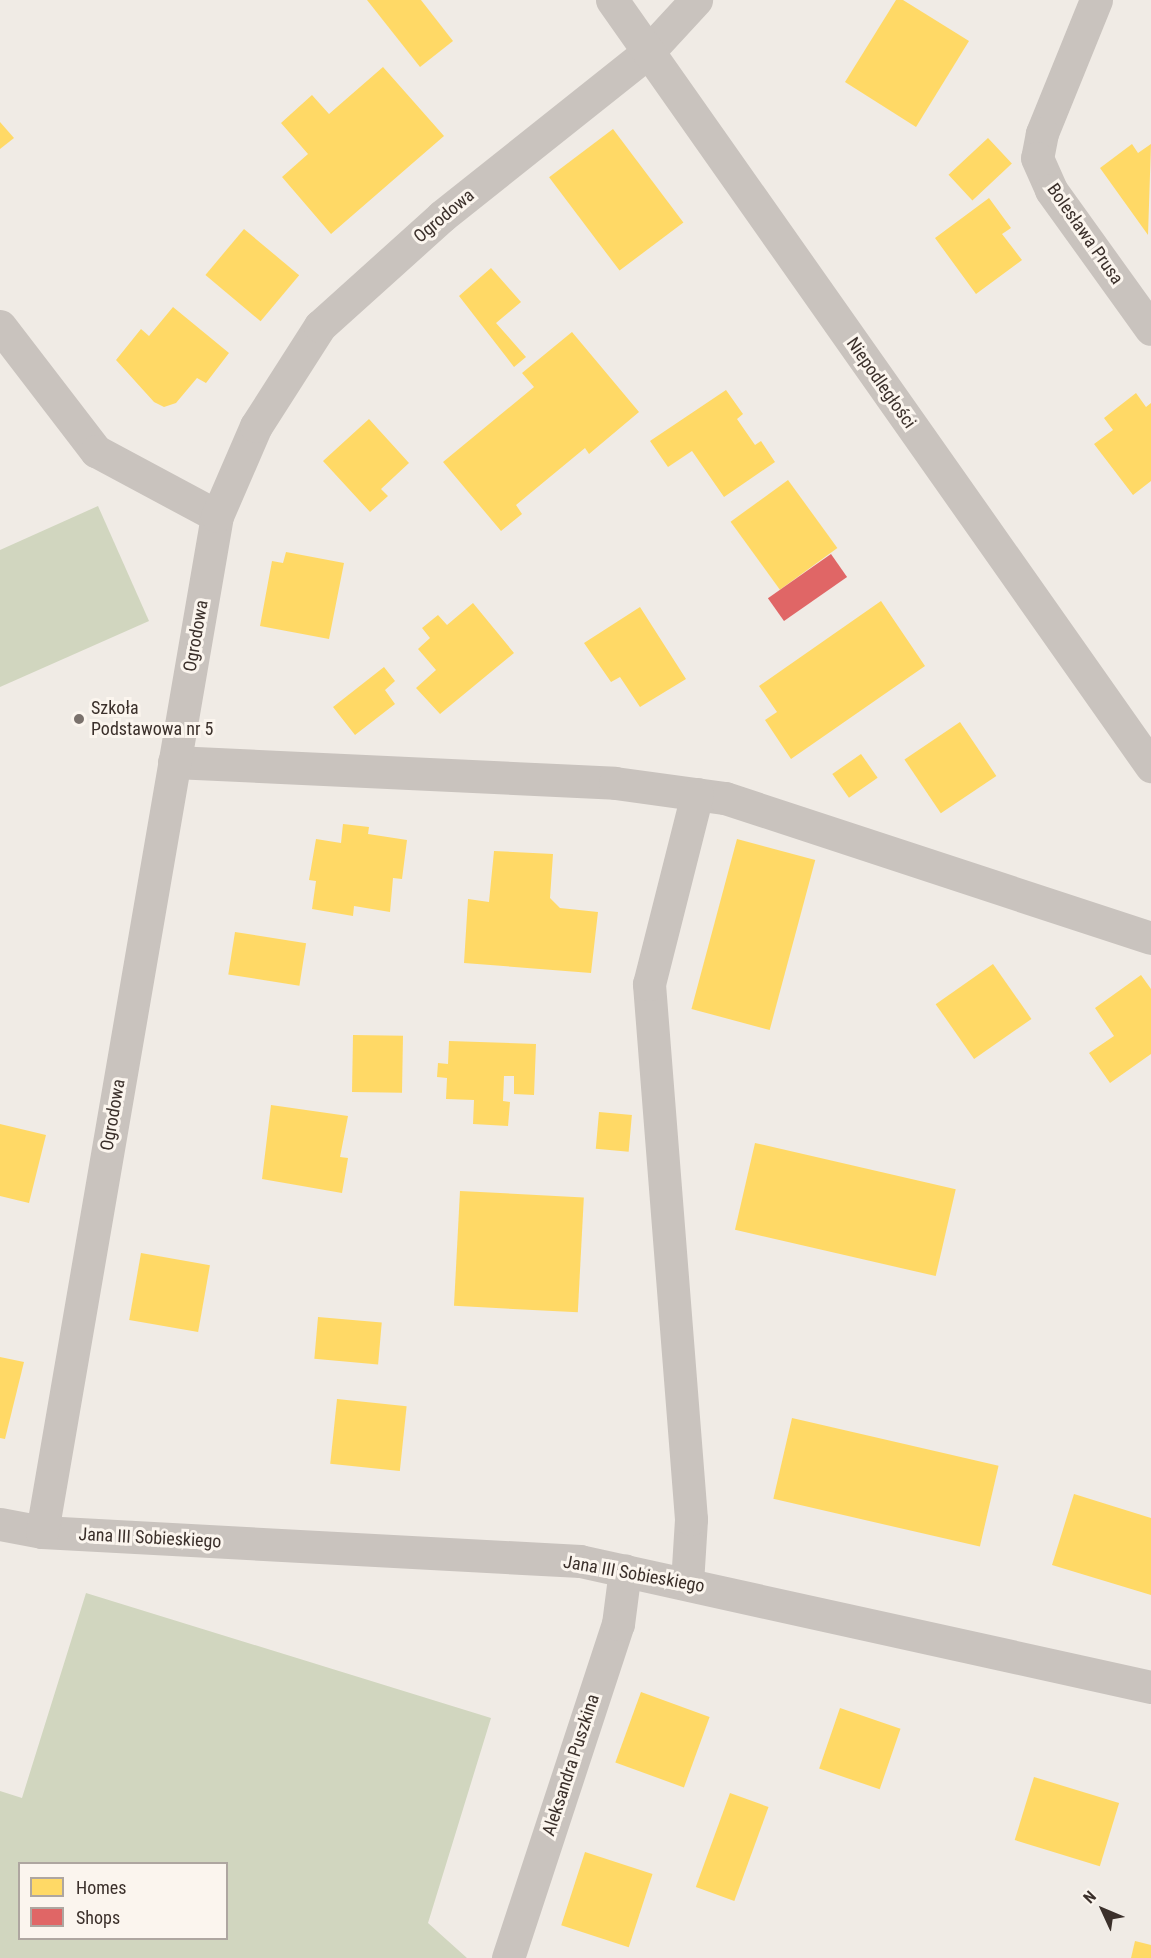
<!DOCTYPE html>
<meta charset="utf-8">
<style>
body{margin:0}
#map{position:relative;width:1151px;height:1958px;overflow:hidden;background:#f0ebe5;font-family:"Roboto Condensed",sans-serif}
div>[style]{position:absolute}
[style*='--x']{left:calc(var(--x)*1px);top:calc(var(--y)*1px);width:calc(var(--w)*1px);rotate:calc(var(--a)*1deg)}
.green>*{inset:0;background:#d1d6bf}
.homes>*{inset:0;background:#ffd966;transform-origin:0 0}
.shops>*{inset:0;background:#e06666;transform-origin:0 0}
.minor>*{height:33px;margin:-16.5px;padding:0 16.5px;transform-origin:16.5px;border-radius:16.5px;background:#c9c3be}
.tertiary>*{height:33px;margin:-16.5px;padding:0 16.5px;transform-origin:16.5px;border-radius:16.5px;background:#c9c3be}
.dots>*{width:16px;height:16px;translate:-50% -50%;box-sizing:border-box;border:3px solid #fbf5ee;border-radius:50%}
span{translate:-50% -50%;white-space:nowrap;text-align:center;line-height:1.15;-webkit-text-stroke:6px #fbf5ee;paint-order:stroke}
.street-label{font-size:18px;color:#3b302b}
.poi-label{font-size:18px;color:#3b302b}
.left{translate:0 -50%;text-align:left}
.legend{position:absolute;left:18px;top:1862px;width:210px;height:78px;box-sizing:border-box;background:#fbf5ee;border:2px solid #aea6a0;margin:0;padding:8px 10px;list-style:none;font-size:18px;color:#3b302b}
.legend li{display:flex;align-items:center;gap:12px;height:30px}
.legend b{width:30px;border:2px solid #aea6a0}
.north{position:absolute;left:1073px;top:1880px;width:60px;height:60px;-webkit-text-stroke:4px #fbf5ee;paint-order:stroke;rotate:314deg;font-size:16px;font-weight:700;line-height:24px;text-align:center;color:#3b302b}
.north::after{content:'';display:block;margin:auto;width:21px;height:27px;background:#3b302b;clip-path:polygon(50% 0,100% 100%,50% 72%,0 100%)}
</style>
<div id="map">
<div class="green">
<div style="clip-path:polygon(98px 506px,149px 621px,0 687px,0 550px)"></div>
<div style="clip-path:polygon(evenodd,86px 1593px,491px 1718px,428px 1923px,467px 1958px,0 1958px,0 1791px,22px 1798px,86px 1593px,20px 1864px,226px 1864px,226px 1938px,20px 1938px,20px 1864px)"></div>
</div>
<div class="homes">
<div style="clip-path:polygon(367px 0,421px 0,453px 41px,420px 67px)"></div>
<div style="clip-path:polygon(896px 0,903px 0,969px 41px,916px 127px,845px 82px)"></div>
<div style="clip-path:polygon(383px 67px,444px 136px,331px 234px,282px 177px,308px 154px,281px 123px,312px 95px,329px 114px)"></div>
<div style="clip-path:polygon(0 122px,14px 138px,0 149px)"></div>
<div style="left:613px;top:129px;width:117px;height:80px;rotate:53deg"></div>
<div style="left:988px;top:138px;width:35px;height:54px;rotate:47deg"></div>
<div style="clip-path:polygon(1132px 144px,1138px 153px,1151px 144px,1148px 235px,1100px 168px)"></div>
<div style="clip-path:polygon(989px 198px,1011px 228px,1002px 234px,1022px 260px,976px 294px,935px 238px)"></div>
<div style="left:244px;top:229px;width:72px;height:60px;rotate:40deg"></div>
<div style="clip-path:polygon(491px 268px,521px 302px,496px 323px,526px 357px,514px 367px,459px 296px)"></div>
<div style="clip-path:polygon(173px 307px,229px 353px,206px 383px,197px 378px,176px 403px,164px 407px,154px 402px,116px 360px,141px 329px,149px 336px)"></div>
<div style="clip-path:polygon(572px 332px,639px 412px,589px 454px,585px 448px,516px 505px,522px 514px,501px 531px,443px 462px,534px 387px,522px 373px)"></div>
<div style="clip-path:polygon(726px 390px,743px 414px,737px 419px,755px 445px,761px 441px,775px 462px,724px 497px,692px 451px,668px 467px,650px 441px)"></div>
<div style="clip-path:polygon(1136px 393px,1146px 407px,1151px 403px,1151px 481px,1133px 495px,1094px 444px,1113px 430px,1104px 418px)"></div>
<div style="clip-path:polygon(369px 419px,409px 463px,381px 489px,388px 496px,370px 512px,323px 461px)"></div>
<div style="left:788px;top:480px;width:84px;height:71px;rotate:54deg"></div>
<div style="clip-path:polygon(286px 552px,344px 563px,329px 639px,260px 626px,272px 561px,283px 563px)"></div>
<div style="clip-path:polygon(881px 601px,925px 666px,791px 759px,765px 720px,777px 712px,759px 686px)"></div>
<div style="clip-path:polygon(473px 603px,514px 653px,440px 714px,416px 688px,436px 670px,418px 649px,430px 638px,422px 628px,438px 615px,447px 625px)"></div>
<div style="clip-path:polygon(640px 607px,686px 679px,640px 707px,620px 677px,611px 682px,584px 643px)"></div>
<div style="clip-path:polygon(384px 667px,395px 681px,385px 690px,395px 704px,355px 735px,333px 707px)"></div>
<div style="left:960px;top:722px;width:65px;height:67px;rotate:56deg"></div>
<div style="left:861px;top:754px;width:29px;height:35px;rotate:55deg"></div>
<div style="clip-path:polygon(343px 824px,369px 827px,368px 834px,407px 840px,402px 879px,393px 878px,390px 912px,354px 906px,353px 916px,312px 909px,316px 881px,309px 880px,316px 839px,341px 843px)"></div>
<div style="left:737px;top:839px;width:81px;height:176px;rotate:15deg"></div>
<div style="clip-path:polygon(494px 851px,553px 854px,550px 898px,560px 908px,598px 912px,591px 973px,464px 963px,468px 899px,489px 902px)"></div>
<div style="left:235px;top:932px;width:72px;height:43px;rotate:9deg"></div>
<div style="left:993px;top:964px;width:67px;height:70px;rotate:55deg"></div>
<div style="clip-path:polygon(1141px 975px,1151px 989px,1151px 1054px,1110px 1083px,1089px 1053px,1114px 1036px,1095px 1008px)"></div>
<div style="left:353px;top:1035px;width:50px;height:57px;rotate:1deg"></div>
<div style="clip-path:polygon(449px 1041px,536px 1044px,534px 1095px,514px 1094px,514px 1076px,504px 1076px,503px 1101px,510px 1102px,508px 1126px,473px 1124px,474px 1100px,446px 1099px,447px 1078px,437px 1077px,438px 1063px,448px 1064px)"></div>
<div style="clip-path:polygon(271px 1105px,348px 1116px,340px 1157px,348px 1158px,342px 1193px,262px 1179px)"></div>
<div style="left:599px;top:1112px;width:33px;height:37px;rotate:5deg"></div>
<div style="clip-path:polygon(0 1124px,46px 1135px,29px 1203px,0 1196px)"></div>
<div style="left:755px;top:1143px;width:206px;height:89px;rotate:13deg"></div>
<div style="left:460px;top:1191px;width:124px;height:115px;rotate:3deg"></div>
<div style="left:141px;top:1253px;width:70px;height:68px;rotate:10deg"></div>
<div style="left:318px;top:1317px;width:64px;height:42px;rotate:5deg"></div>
<div style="clip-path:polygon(0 1357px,24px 1362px,5px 1439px,0 1438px)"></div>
<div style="left:337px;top:1399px;width:70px;height:65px;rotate:6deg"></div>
<div style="left:792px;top:1418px;width:212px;height:83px;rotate:13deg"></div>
<div style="clip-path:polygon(1074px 1494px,1151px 1518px,1151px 1595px,1052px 1565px)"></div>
<div style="left:641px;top:1692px;width:73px;height:75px;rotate:20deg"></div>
<div style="left:840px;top:1708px;width:64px;height:64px;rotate:19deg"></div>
<div style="left:1034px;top:1777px;width:89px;height:66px;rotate:17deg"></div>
<div style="left:730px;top:1793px;width:41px;height:100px;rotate:20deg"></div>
<div style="left:585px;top:1852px;width:71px;height:77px;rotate:18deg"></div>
<div style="clip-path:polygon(1135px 1941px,1151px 1945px,1151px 1958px,1131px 1958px)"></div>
</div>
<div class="shops">
<div style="left:831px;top:554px;width:28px;height:77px;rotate:55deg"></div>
</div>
<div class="minor">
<div style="--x:1096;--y:0;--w:144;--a:112.1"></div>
<div style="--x:1042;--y:133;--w:25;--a:101"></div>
<div style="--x:1037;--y:158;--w:35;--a:66"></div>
<div style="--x:1051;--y:190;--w:171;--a:54.3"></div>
<div style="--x:0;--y:326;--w:158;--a:52.5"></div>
<div style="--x:96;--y:451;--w:137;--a:28.2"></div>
<div style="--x:174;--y:762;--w:441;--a:2.7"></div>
<div style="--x:615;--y:783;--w:111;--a:7.8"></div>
<div style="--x:725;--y:798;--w:448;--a:18.2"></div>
<div style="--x:0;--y:1524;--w:43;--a:10.8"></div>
<div style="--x:42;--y:1532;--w:539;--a:3.09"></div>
<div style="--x:580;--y:1561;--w:585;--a:12.44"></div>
<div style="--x:42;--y:1532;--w:1031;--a:-80.23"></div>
<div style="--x:217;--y:516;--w:98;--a:-66.6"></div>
<div style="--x:256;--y:426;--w:119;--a:-57.4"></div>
<div style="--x:320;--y:326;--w:164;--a:-42"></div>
<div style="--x:442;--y:216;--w:263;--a:-38.5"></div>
<div style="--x:648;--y:52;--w:71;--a:-47.3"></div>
<div style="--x:687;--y:1583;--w:64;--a:-86.4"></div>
<div style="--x:691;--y:1519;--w:537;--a:-94.49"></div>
<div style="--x:649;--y:984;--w:196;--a:-75.8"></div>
<div style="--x:508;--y:1958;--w:352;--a:-71.8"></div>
<div style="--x:618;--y:1624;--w:54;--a:-82.6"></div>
</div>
<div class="tertiary">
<div style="--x:612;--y:0;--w:937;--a:54.87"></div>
</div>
<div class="dots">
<div style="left:79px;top:719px;background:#7a716c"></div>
</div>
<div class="street-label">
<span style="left:444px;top:216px;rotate:-40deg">Ogrodowa</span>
<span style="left:1085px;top:234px;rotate:55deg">Bolesława Prusa</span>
<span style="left:881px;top:383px;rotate:55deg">Niepodległości</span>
<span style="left:196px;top:636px;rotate:-80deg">Ogrodowa</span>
<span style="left:113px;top:1115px;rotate:-80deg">Ogrodowa</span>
<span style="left:150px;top:1538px;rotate:3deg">Jana III Sobieskiego</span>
<span style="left:634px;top:1574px;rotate:10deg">Jana III Sobieskiego</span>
<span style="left:571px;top:1765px;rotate:-72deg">Aleksandra Puszkina</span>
</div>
<div class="poi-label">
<span class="left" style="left:91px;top:719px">Szkoła<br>Podstawowa nr 5</span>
</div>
<ul class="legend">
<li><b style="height:16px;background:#ffd966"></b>Homes</li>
<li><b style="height:16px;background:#e06666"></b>Shops</li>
</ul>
<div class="north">N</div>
</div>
